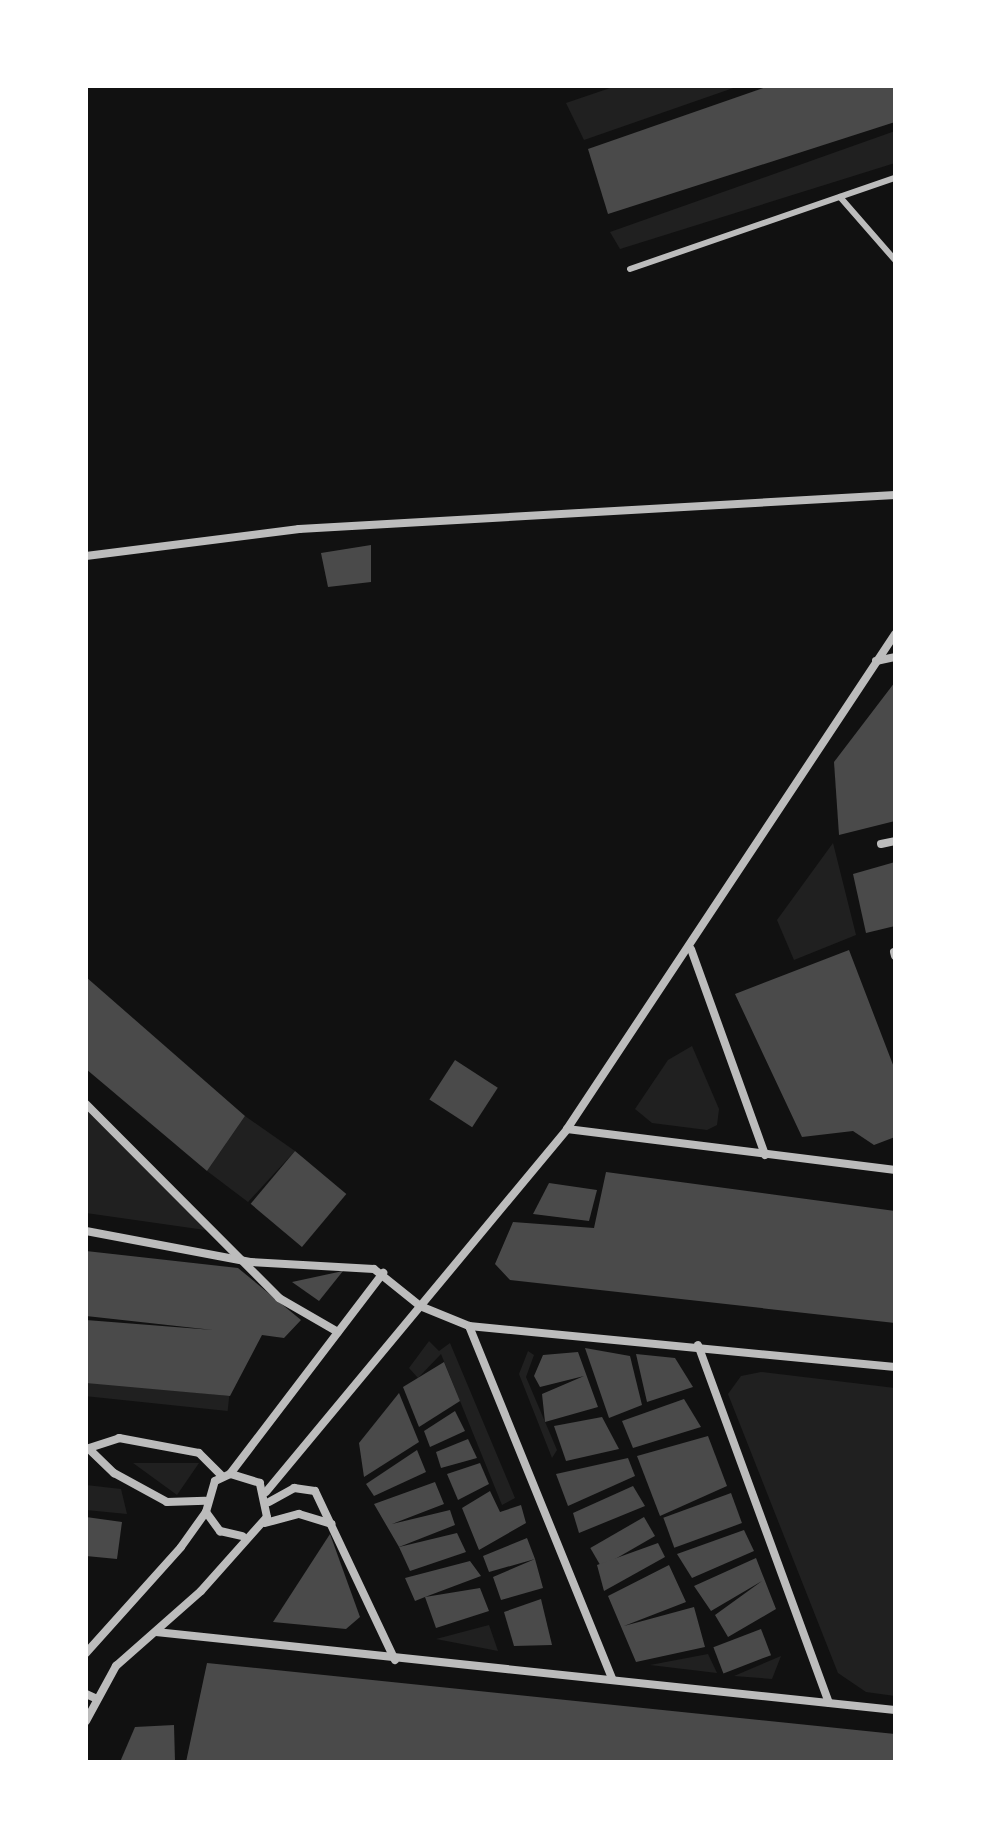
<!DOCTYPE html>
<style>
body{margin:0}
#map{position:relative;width:981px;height:1848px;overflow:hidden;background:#111;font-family:"Varela Round",sans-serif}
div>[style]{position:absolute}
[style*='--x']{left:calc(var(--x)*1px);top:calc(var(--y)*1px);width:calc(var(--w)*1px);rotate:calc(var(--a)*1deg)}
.green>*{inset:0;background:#202020;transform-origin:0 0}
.building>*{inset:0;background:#4a4a4a;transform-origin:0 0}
.service>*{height:6px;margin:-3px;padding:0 3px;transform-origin:3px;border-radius:3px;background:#bcbcbc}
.minor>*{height:8px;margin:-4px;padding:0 4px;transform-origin:4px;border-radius:4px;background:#bcbcbc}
span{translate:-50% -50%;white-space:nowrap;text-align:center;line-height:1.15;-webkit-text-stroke:8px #fff;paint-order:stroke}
.frame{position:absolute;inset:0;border:88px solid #fff;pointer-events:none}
</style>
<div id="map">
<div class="green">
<div style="clip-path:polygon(616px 86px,739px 86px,584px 140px,566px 103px)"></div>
<div style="clip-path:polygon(895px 131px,895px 163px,620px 249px,610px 232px)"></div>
<div style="clip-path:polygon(833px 843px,856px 935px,794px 960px,777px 920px)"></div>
<div style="clip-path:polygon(692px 1046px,719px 1109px,717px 1125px,707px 1130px,652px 1123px,635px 1109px,668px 1060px)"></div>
<div style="clip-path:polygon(86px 1110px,212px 1231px,86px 1213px)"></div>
<div style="clip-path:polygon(245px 1116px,295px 1151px,248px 1202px,207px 1171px)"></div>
<div style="clip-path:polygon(429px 1341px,439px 1351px,450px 1343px,515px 1498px,502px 1505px,441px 1354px,418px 1378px,409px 1368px)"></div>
<div style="clip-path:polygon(528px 1351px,534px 1355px,526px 1377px,557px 1450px,552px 1458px,519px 1374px)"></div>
<div style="clip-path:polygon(761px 1372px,895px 1388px,895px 1696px,866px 1692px,838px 1673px,728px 1394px,741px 1376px)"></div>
<div style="left:86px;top:1381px;width:144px;height:15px;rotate:6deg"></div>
<div style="clip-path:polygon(133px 1463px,199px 1463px,177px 1495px)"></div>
<div style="clip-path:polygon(86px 1485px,121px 1489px,127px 1514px,86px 1510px)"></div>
<div style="clip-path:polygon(489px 1625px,498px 1651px,436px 1639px)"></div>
<div style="clip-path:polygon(708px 1654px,717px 1673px,650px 1665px)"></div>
<div style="clip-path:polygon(781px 1656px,772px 1679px,734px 1676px)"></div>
</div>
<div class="building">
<div style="clip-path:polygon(769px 86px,895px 86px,895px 122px,608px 214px,588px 149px)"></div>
<div style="clip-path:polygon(371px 545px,371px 582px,328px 587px,321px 553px)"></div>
<div style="clip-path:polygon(895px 682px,895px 821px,839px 835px,834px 762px)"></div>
<div style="clip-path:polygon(895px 862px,895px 926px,866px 933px,853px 874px)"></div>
<div style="clip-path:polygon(849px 950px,895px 1070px,895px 1137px,874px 1145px,853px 1131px,802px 1137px,735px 994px)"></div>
<div style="clip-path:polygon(86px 977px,245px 1116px,207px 1171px,86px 1069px)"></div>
<div style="left:455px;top:1060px;width:51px;height:47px;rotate:33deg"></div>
<div style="left:295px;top:1151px;width:67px;height:69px;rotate:40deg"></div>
<div style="clip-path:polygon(606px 1172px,895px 1211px,895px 1323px,510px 1280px,495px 1264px,513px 1222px,594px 1228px)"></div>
<div style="clip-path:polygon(549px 1183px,597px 1190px,589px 1221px,533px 1214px)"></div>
<div style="clip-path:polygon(86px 1251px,238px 1268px,301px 1320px,284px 1338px,262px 1335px,230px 1396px,86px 1383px,86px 1320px,213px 1330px,86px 1316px)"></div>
<div style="clip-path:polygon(343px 1271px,319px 1301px,292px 1282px)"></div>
<div style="clip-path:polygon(585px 1348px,630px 1356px,642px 1405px,609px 1418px)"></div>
<div style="clip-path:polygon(578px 1352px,598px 1407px,545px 1422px,542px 1394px,584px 1376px,540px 1387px,534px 1376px,543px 1355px)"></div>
<div style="clip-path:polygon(636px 1354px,675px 1358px,693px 1387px,647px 1402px)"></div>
<div style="clip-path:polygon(444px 1362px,460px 1401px,419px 1427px,403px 1387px)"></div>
<div style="clip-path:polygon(399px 1393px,419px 1442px,364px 1477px,359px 1443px)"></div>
<div style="clip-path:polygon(684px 1399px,701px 1427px,633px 1448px,622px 1421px)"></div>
<div style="clip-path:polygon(455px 1411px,465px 1431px,430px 1447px,424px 1431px)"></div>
<div style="clip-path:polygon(602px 1417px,619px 1449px,566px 1461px,554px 1426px)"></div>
<div style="clip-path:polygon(708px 1436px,727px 1486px,660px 1516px,637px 1456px)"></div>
<div style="clip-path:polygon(468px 1439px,477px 1458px,441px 1468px,436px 1452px)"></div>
<div style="clip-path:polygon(417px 1450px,426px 1472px,374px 1496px,366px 1484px)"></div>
<div style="clip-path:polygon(628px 1458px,635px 1476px,568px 1506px,556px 1474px)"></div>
<div style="clip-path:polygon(480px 1463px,489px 1484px,458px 1500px,447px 1474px)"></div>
<div style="clip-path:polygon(435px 1482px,444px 1504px,392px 1524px,450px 1510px,455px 1525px,399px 1547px,374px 1504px)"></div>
<div style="clip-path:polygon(633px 1486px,645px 1506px,579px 1533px,573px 1513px)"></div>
<div style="clip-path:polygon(490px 1491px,500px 1512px,521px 1505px,526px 1523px,479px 1550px,462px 1508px)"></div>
<div style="left:731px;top:1493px;width:32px;height:72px;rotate:70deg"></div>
<div style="clip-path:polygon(86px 1517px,122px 1522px,117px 1559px,86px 1556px)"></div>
<div style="left:644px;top:1517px;width:22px;height:62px;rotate:60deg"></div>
<div style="clip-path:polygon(744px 1530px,754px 1551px,692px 1578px,677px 1554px)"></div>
<div style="clip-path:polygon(457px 1533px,466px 1552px,410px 1571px,399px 1547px)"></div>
<div style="clip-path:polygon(330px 1534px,360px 1617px,346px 1629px,273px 1622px)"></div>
<div style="clip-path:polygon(527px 1538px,535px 1559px,543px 1588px,501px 1600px,493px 1577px,535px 1559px,489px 1572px,483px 1556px)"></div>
<div style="clip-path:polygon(658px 1543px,665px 1557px,604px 1591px,597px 1565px)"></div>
<div style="clip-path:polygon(756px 1558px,776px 1609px,728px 1637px,715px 1615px,762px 1581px,711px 1611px,694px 1586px)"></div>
<div style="clip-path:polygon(470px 1561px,481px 1576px,425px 1597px,480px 1588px,489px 1611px,436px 1628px,425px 1597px,415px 1601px,405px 1578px)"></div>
<div style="clip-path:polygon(669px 1565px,686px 1602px,624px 1626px,694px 1607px,705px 1647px,636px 1662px,608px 1596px)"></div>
<div style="clip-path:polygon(541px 1599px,552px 1645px,514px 1646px,504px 1612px)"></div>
<div style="left:761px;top:1629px;width:28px;height:51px;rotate:69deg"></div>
<div style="clip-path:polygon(207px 1663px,895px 1734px,895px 1762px,186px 1762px)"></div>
<div style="clip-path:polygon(174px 1725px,175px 1762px,120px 1762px,135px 1727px)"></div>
</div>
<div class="service">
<div style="--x:840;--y:197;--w:84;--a:48.9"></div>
<div style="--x:630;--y:269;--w:280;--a:-19"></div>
</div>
<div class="minor">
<div style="--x:86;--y:556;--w:215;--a:-7.2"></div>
<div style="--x:299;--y:529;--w:597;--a:-3.27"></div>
<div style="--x:876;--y:661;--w:19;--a:-12"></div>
<div style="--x:881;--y:844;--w:14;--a:-12"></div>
<div style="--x:691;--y:949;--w:219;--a:70.2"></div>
<div style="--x:894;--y:952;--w:4;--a:76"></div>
<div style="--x:86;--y:1104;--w:274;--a:45.1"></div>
<div style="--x:279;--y:1298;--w:68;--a:30"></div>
<div style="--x:567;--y:1129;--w:331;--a:7.1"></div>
<div style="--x:86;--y:1231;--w:167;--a:10.7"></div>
<div style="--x:250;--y:1262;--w:124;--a:3.2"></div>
<div style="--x:374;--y:1269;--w:59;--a:38.8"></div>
<div style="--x:420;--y:1306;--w:53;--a:22.2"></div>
<div style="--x:469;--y:1326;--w:428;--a:5.5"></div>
<div style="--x:469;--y:1326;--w:382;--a:67.9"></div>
<div style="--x:698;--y:1345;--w:381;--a:69.9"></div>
<div style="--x:86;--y:1449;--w:35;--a:-18"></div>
<div style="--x:119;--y:1438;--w:81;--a:10.6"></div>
<div style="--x:199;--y:1453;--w:33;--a:45"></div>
<div style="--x:89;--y:1449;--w:35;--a:44"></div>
<div style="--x:114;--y:1473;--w:60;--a:28.7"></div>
<div style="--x:167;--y:1502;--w:38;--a:-2"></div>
<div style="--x:266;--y:1492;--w:472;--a:-50.3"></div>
<div style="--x:567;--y:1129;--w:594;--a:-56.47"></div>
<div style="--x:269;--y:1502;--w:29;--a:-29"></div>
<div style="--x:294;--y:1488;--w:21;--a:8"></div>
<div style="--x:315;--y:1491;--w:187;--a:64.7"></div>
<div style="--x:206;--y:1512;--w:24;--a:54"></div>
<div style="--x:220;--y:1531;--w:23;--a:13"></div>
<div style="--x:265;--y:1523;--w:35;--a:-15"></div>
<div style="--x:299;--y:1514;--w:34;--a:17"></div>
<div style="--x:156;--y:1632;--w:743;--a:6.03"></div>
<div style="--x:86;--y:1653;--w:142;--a:-48.1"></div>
<div style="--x:181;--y:1547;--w:43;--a:-54.5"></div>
<div style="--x:206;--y:1512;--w:32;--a:-74"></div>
<div style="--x:215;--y:1481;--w:17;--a:-25"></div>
<div style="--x:230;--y:1474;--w:253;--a:-52.7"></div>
<div style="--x:86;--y:1694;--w:12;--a:24"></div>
<div style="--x:86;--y:1721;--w:63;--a:-61.4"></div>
<div style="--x:116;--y:1666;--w:113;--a:-41.4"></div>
<div style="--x:201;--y:1591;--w:99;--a:-48.3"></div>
<div style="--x:267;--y:1517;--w:35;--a:-102"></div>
<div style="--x:260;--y:1483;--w:31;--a:-163"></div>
</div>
<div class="frame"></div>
</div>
